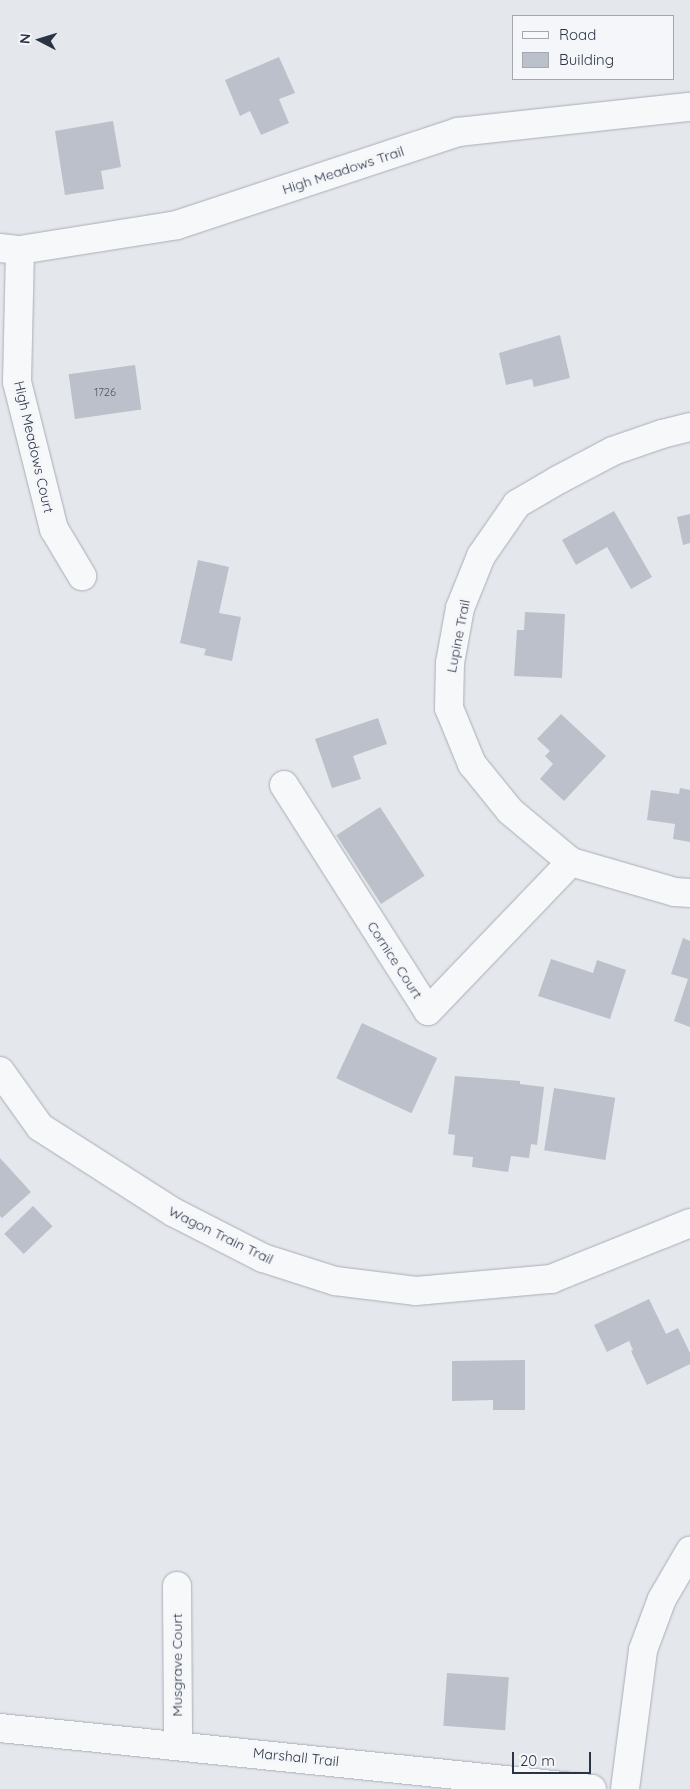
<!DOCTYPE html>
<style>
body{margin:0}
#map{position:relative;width:690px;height:1789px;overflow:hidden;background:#e4e7ec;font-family:Quicksand,sans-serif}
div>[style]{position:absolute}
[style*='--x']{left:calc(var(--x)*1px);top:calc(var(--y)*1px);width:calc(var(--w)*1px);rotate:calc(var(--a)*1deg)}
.building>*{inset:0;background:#bbc0ca;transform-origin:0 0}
.roads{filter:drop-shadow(0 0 1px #a9aeb7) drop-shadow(0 0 1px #a9aeb7)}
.minor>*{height:28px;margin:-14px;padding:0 14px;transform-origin:14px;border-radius:14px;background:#f7f8fa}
span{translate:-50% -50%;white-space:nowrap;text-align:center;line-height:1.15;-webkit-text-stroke:5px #f4f6f9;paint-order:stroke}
.number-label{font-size:11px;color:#4f5766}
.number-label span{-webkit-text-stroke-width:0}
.street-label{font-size:14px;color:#2b3445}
.legend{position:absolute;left:512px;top:15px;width:162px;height:65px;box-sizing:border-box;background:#f4f6f9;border:1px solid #a4a8b1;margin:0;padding:6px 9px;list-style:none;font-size:15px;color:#2b3445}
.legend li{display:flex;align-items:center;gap:10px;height:25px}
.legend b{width:25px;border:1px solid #a4a8b1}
.north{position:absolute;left:15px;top:15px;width:50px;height:50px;-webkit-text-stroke:4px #f4f6f9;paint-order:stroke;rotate:275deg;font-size:14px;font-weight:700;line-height:20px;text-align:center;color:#2b3445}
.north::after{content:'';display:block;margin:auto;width:18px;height:22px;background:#2b3445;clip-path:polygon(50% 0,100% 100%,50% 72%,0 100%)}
.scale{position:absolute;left:512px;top:1752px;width:79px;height:22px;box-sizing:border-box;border:2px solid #2b3445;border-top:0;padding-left:6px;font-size:15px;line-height:18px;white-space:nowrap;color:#2b3445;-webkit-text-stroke:4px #f4f6f9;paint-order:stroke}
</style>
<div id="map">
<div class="building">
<div style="clip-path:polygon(279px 57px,295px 93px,279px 99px,289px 123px,261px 135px,250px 111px,240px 116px,225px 80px)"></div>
<div style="clip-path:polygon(113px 121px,121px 167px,101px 171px,104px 189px,65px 195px,55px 131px)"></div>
<div style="clip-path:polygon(560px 335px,570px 378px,534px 387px,532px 379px,506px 385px,499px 353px)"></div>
<div style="left:135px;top:365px;width:45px;height:67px;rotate:82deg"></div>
<div style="clip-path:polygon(614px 511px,652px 577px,631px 589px,607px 547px,576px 565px,562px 540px)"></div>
<div style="clip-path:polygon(690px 514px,690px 543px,683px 545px,677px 517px)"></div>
<div style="clip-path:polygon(198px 560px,229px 567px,219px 613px,241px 617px,232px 661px,204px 655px,206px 649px,180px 643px)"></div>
<div style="clip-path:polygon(525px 612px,565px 614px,562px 678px,514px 676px,517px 630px,524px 630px)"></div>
<div style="clip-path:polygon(561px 714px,606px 756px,564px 801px,540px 779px,553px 764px,545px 756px,550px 751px,537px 739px)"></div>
<div style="clip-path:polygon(378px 718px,387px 744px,353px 756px,361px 779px,332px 788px,315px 739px)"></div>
<div style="clip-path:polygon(680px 788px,690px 790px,690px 842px,673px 839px,675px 824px,647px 820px,651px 790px,679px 794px)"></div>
<div style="left:380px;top:807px;width:82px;height:52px;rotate:57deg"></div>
<div style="clip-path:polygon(683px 938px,690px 941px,690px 1027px,674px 1021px,688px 979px,671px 974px)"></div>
<div style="clip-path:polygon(551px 959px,593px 973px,597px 960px,626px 970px,610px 1019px,538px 996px)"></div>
<div style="left:362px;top:1023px;width:83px;height:61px;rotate:25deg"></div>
<div style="clip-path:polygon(455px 1076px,520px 1081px,520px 1084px,544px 1087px,537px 1145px,531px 1144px,529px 1158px,511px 1156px,508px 1172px,472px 1167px,473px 1157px,453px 1155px,455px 1135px,448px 1134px)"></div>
<div style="left:554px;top:1088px;width:62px;height:63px;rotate:9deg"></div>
<div style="clip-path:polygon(0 1158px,31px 1192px,2px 1218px,0 1216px)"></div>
<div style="left:33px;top:1206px;width:28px;height:40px;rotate:46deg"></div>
<div style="clip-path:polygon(649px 1299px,666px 1334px,678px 1328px,690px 1353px,690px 1364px,647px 1385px,631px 1351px,633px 1350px,629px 1341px,607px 1352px,594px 1325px)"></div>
<div style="clip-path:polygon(525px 1360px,525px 1410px,493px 1410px,493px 1400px,452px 1401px,452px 1361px)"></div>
<div style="left:447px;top:1673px;width:62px;height:53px;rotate:4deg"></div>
</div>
<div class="roads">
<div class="minor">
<div style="--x:0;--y:248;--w:20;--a:6"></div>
<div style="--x:20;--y:250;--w:159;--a:-9"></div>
<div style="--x:177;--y:225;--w:296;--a:-18.3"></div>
<div style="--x:458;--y:132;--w:233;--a:-6.2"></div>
<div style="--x:20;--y:250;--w:132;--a:91.3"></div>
<div style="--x:17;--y:382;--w:152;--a:75.9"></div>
<div style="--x:54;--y:529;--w:55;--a:59.2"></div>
<div style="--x:690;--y:427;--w:29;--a:166"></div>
<div style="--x:662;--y:434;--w:52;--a:160.9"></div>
<div style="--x:613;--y:451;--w:62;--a:152.2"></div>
<div style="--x:558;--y:480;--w:48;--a:149.7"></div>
<div style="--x:517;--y:504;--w:63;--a:124.7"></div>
<div style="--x:481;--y:556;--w:56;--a:112"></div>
<div style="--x:460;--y:608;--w:56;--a:100.3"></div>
<div style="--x:450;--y:663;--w:45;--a:91.3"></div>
<div style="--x:449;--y:708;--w:61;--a:67.7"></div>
<div style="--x:472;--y:764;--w:60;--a:51"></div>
<div style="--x:510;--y:811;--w:80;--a:39.9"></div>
<div style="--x:571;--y:862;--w:108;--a:16.1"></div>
<div style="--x:675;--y:892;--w:15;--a:4"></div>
<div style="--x:284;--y:785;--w:268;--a:57.5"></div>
<div style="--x:428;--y:1011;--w:207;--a:-46.2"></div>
<div style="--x:0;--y:1071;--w:69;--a:54.5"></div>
<div style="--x:40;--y:1127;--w:158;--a:32.6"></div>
<div style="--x:173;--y:1212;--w:101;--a:27.1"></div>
<div style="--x:263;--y:1258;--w:76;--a:17.7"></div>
<div style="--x:335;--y:1281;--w:82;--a:7"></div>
<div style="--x:416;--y:1291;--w:136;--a:-5.1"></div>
<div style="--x:551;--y:1279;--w:150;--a:-21.9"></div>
<div style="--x:177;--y:1586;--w:158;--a:89.6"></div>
<div style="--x:0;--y:1728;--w:595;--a:5.88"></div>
<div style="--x:625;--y:1789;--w:140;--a:-82.6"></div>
<div style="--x:643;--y:1650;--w:54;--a:-69.6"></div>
<div style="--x:662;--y:1599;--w:56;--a:-59.7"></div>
</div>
</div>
<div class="number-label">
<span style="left:105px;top:392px">1726</span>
</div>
<div class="street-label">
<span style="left:343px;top:170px;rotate:-18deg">High Meadows Trail</span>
<span style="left:34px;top:447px;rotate:77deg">High Meadows Court</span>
<span style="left:458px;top:636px;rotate:-79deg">Lupine Trail</span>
<span style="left:395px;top:960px;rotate:57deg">Cornice Court</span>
<span style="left:221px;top:1235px;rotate:26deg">Wagon Train Trail</span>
<span style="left:177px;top:1665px;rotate:-90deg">Musgrave Court</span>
<span style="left:296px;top:1757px;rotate:6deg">Marshall Trail</span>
</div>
<ul class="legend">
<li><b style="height:6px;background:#f7f8fa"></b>Road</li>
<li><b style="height:14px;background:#bbc0ca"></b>Building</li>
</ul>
<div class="north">N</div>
<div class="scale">20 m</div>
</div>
